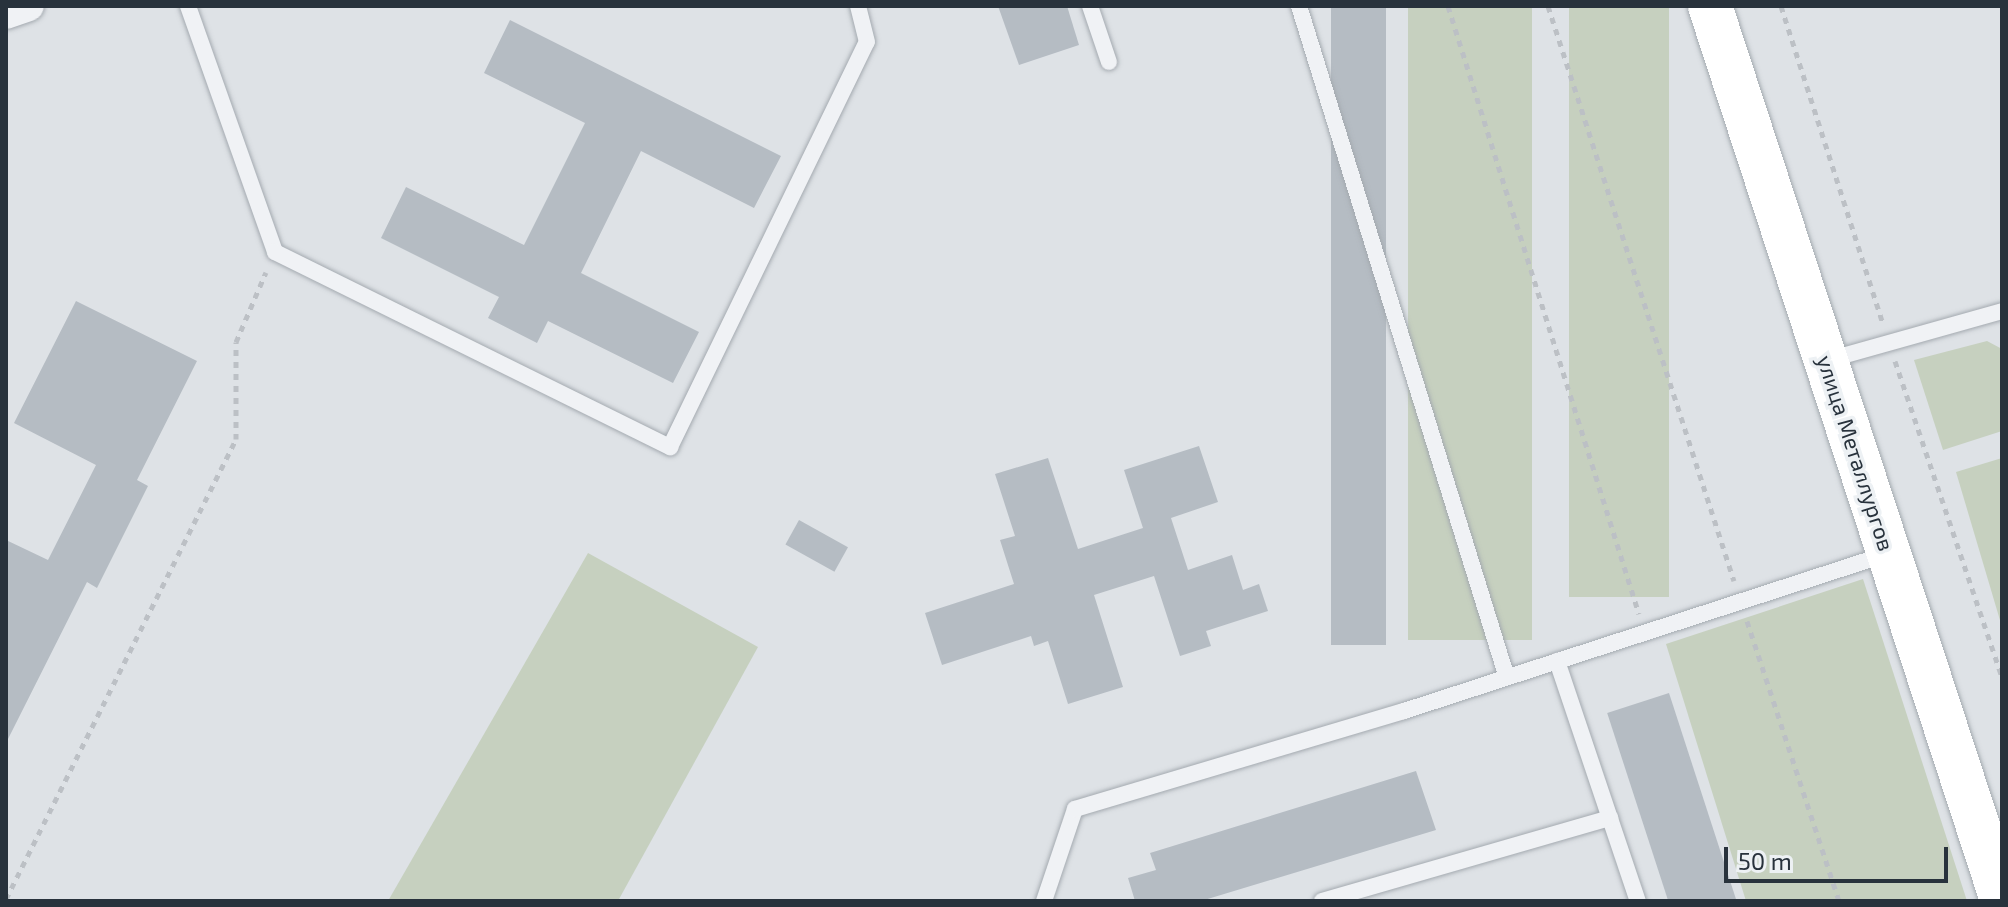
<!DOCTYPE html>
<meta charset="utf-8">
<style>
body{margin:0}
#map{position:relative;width:2008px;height:907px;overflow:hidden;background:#dee2e6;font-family:"Exo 2",sans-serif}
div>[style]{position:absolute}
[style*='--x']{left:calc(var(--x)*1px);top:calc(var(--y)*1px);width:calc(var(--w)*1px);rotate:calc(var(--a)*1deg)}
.green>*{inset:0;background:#c6d0bf;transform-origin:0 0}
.building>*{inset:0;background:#b5bcc3;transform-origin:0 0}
.path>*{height:5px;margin-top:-2.5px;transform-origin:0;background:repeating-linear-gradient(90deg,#bcc0c5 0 6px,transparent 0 12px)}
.roads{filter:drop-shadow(0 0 2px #a4aab0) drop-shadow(0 0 2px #a4aab0)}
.lane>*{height:16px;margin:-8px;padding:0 8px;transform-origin:8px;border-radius:8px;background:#f0f2f5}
.street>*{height:30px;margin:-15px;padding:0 15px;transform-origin:15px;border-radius:15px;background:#f0f2f5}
.secondary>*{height:44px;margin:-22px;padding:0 22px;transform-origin:22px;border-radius:22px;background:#fff}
span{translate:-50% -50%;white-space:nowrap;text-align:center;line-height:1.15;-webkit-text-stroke:7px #edf1f4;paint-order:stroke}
.street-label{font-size:22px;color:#28323c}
.frame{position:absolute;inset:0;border:8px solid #28323c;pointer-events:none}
.scale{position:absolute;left:1724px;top:847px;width:224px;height:36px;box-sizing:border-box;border:4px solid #28323c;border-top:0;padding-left:10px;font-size:24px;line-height:28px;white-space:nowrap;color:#28323c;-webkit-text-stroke:6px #edf1f4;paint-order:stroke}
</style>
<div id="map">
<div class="green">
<div style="left:1408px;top:6px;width:124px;height:634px"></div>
<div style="left:1569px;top:6px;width:100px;height:591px"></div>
<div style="clip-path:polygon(1987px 341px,2002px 349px,2002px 431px,1943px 450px,1914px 360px)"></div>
<div style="clip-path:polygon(2002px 458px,2002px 627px,1956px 472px)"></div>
<div style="clip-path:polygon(588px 553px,758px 647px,618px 901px,388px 901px)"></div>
<div style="clip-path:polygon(1863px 579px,1967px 901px,1746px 901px,1666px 644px)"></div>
</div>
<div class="building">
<div style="clip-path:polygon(998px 6px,1067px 6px,1079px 45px,1019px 65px)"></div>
<div style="left:1331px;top:6px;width:55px;height:639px"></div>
<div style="clip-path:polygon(510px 20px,781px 156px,754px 208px,641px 151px,581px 273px,699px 332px,673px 383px,548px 321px,537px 343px,488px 318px,499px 297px,381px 238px,406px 187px,524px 245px,585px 123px,484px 73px)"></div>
<div style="clip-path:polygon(76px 301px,197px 361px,137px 480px,148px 486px,97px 588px,87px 582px,6px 743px,6px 540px,48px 560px,96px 465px,14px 423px)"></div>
<div style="clip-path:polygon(1199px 446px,1218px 502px,1171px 518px,1188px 570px,1232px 555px,1243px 590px,1259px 584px,1268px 611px,1206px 631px,1211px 646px,1180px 656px,1154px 576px,1094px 595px,1123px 687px,1068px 704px,1048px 641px,1034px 646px,1031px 636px,942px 665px,925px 613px,1014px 584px,1000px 540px,1015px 536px,995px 474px,1048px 458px,1078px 549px,1143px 528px,1124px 470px)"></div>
<div style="left:799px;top:520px;width:56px;height:28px;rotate:29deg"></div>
<div style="left:1669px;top:693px;width:218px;height:65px;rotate:72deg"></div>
<div style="clip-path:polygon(1416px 771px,1436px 830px,1201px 901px,1135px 901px,1128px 878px,1156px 870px,1150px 853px)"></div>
</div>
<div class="path">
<div style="--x:1448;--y:6;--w:637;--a:72.56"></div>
<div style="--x:1548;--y:6;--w:604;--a:72.07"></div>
<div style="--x:1781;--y:6;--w:331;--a:72.2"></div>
<div style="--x:1895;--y:361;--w:335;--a:71.3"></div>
<div style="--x:1747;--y:621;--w:295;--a:71.8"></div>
<div style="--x:6;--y:899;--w:514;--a:-63.43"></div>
<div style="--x:236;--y:439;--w:97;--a:-90"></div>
<div style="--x:236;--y:342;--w:76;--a:-66.8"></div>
</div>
<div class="roads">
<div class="lane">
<div style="--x:188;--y:6;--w:261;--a:70.5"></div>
<div style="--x:275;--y:252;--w:441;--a:26.3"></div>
<div style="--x:670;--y:447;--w:450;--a:-64.1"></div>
<div style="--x:867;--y:42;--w:37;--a:-104"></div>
<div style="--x:1090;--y:6;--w:59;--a:71.3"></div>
<div style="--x:1299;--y:6;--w:703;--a:72.8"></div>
<div style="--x:1828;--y:360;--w:181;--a:-15.7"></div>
<div style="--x:1557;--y:661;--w:253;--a:71.4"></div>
<div style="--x:1044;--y:901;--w:97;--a:-71.4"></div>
<div style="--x:1075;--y:809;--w:343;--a:-16.6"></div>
<div style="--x:1404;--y:711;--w:508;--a:-18.01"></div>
<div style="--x:1322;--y:901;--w:300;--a:-16.1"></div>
</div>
<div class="street">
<div style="--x:6;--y:14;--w:24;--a:-19"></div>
</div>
<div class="secondary">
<div style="--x:1710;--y:6;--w:940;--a:71.91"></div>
</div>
</div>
<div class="street-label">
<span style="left:1856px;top:453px;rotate:72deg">улица Металлургов</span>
</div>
<div class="frame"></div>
<div class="scale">50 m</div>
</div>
